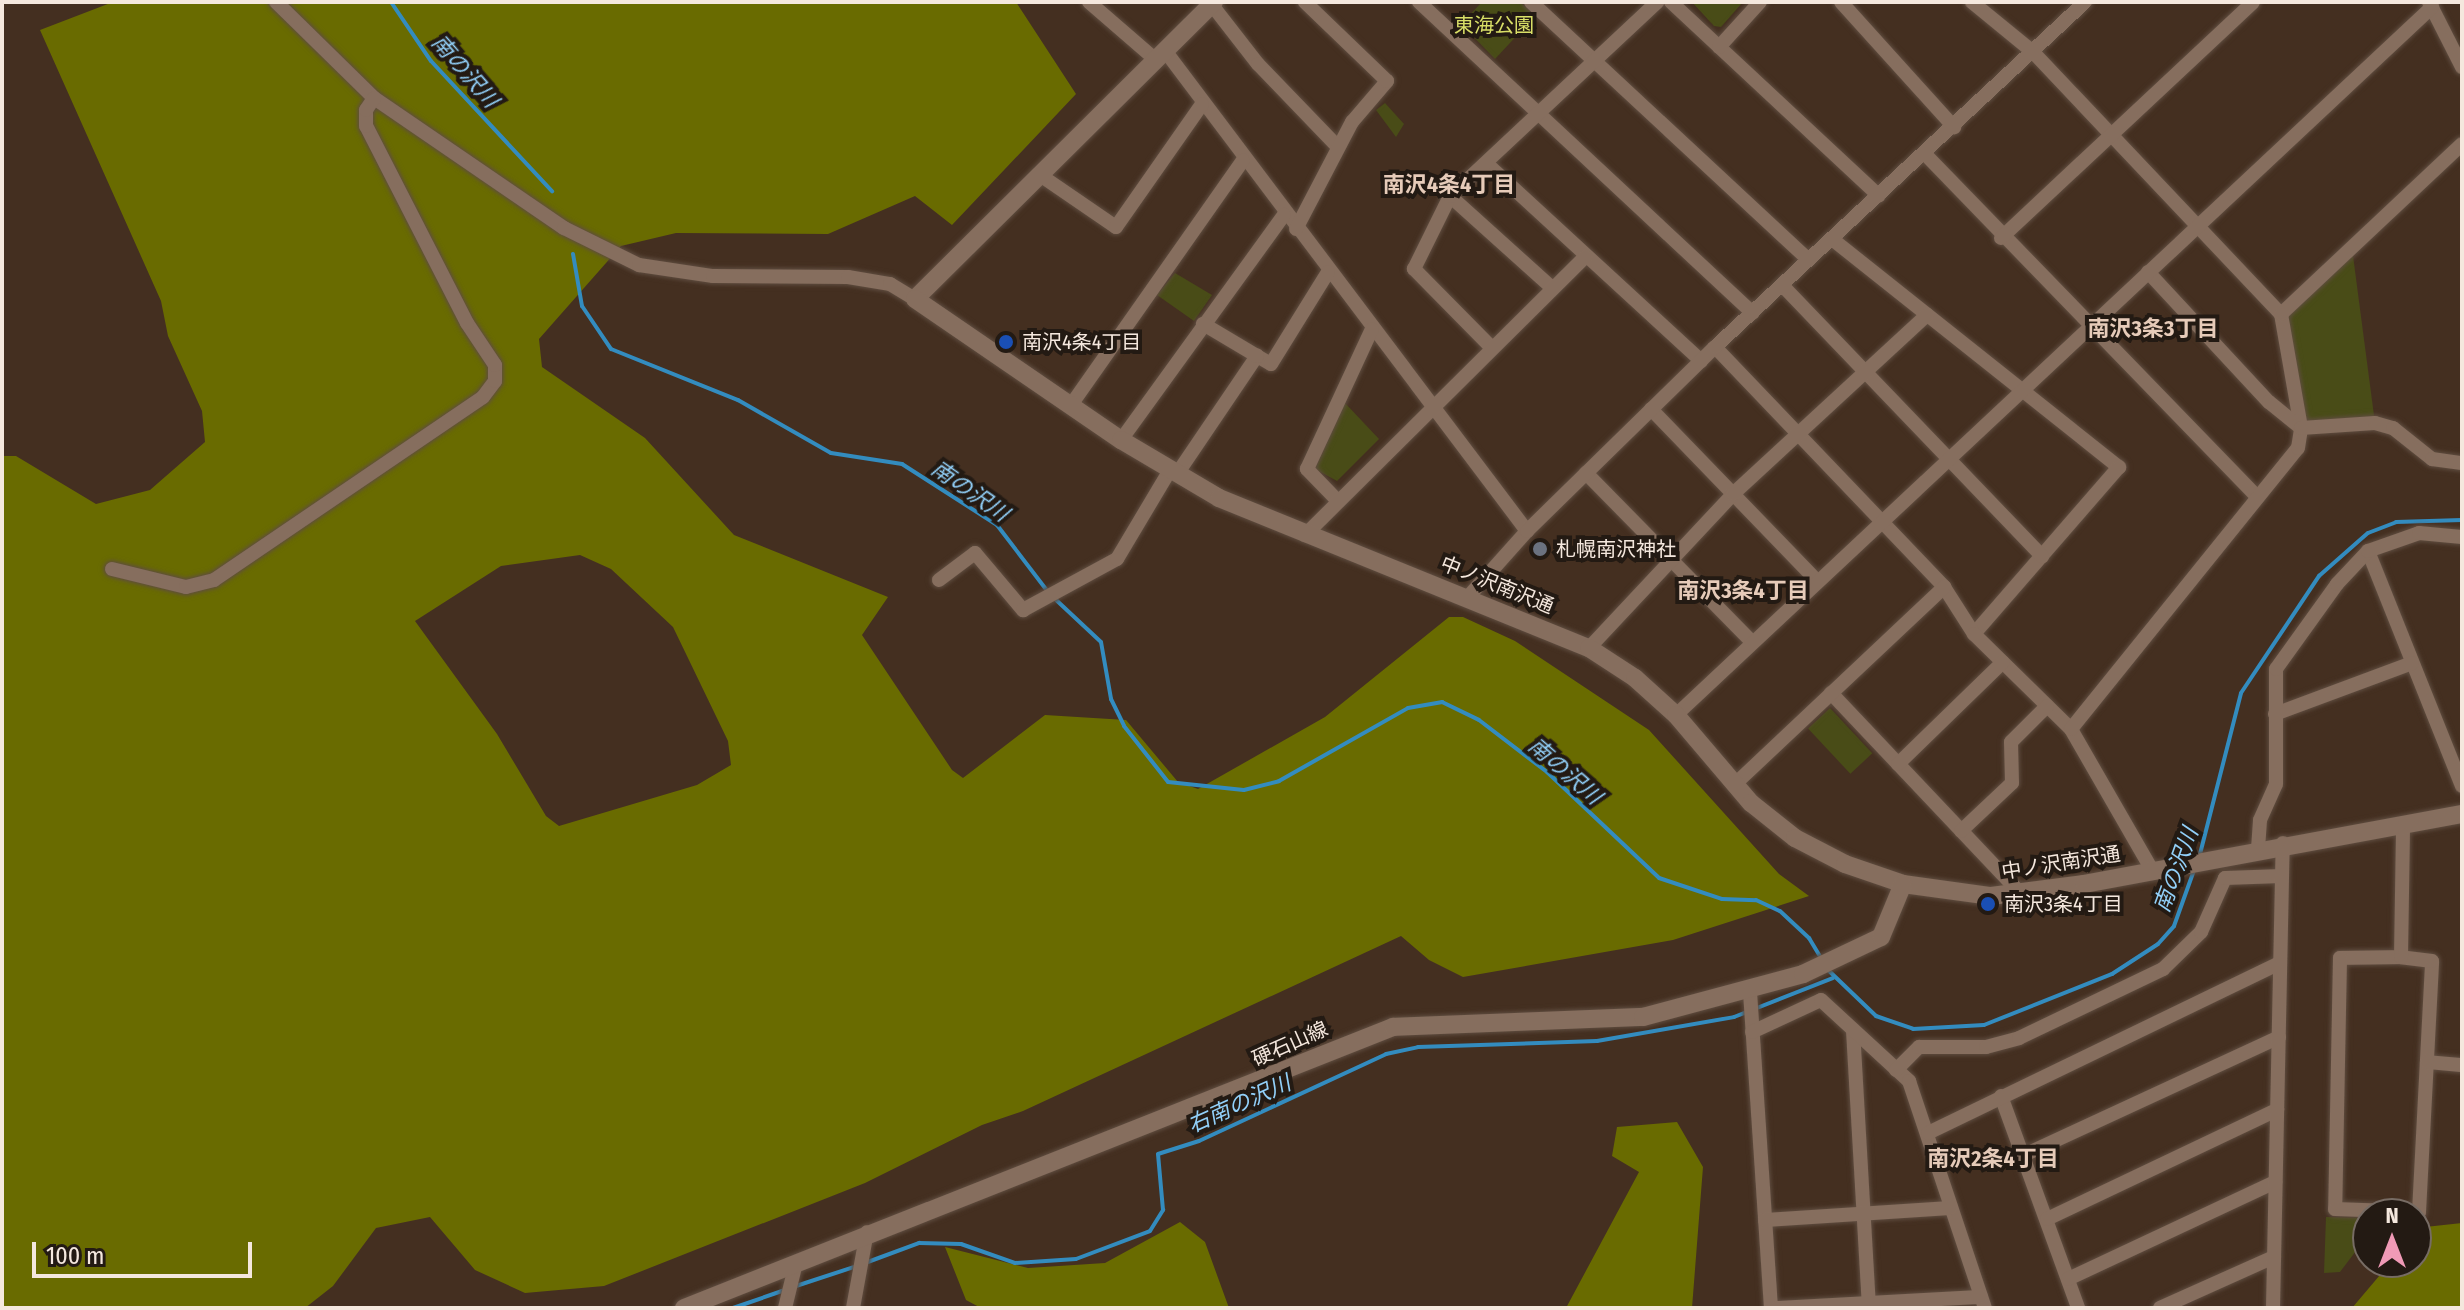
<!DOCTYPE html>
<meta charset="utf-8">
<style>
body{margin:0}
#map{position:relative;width:2464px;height:1310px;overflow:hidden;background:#442f20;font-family:"Fira Sans Condensed","Noto Sans JP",sans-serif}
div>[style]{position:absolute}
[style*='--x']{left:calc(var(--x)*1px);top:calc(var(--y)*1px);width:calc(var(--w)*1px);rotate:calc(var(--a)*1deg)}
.green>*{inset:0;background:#494c17;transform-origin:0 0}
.forest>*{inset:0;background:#696b00}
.stream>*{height:4px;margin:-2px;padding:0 2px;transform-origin:2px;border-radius:2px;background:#338cbf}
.roads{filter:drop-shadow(0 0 2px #5f4d40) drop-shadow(0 0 2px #5f4d40)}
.minor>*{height:14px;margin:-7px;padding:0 7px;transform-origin:7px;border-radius:7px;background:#866e5e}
.tertiary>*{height:18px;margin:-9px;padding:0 9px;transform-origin:9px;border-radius:9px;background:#866e5e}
.dots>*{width:22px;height:22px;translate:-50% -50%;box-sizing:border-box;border:4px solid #231a13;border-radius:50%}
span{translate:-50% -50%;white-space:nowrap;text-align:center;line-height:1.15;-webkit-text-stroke:8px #231a13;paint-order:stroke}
.park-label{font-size:20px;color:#d9df67}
.poi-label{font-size:20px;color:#f5e8de}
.left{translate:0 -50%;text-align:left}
.street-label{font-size:20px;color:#f5e8de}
.water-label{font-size:22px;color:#92d0f9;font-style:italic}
.neighbourhood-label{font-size:22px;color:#e6cbb9;font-weight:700}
.frame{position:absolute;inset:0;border:4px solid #f5e8de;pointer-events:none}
.north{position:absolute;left:2352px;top:1198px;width:80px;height:80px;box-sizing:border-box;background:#231a13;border:2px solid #776c64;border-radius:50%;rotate:0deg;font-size:22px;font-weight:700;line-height:32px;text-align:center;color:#f5e8de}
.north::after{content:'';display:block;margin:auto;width:28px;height:36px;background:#f09ab6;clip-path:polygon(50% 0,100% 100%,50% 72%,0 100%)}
.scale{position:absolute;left:32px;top:1242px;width:220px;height:36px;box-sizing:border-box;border:4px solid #f5e8de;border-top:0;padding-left:10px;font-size:24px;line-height:28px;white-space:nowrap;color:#f5e8de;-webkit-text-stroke:6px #231a13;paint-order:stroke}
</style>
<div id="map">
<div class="green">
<div style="clip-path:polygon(1482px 2px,1520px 2px,1535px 16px,1495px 59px,1461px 24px)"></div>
<div style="clip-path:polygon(1692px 2px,1743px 2px,1721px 27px,1714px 26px)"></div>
<div style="clip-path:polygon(1385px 103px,1404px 124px,1396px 137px,1376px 110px)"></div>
<div style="clip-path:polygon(2352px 248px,2375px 423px,2301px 428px,2281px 314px)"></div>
<div style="clip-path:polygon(1175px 273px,1212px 295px,1194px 321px,1157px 295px)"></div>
<div style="clip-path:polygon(1345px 403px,1379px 439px,1337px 481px,1315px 469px)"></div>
<div style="left:1830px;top:708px;width:62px;height:30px;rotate:47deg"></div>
<div style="clip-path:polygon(2326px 1217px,2368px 1218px,2368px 1235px,2340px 1272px,2324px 1273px)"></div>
</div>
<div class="forest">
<div style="clip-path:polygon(evenodd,1016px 2px,1076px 94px,952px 225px,915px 196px,828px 234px,676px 233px,621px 246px,539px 339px,542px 367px,645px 438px,734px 535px,888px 597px,862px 635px,952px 770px,963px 778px,1045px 715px,1126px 720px,1178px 782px,1198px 789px,1325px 717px,1449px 617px,1463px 617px,1515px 641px,1649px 730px,1779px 874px,1809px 896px,1673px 940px,1463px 977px,1429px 960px,1401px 936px,1023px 1111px,982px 1125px,865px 1183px,604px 1286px,525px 1293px,475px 1270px,430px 1217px,376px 1228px,333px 1286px,305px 1308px,2px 1308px,2px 456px,16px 456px,96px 504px,150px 490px,205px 442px,202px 411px,168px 336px,161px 301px,40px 30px,113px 2px,1016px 2px,580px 555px,611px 569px,673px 627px,728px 741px,731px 765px,697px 785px,559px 826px,546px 816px,497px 734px,415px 621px,501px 566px,580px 555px)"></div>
<div style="clip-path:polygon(1677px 1122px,1703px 1167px,1692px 1308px,1566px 1308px,1639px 1172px,1612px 1156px,1617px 1127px)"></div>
<div style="clip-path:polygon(1180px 1222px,1205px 1242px,1229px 1308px,981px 1308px,966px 1300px,945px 1247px,1028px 1268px,1105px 1263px)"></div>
<div style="clip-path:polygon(2462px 1223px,2462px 1308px,2352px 1308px,2391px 1262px,2416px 1262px,2416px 1228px)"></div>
</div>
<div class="stream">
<div style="--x:391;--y:2;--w:71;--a:55.9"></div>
<div style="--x:431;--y:61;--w:178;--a:47.1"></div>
<div style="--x:573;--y:254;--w:53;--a:80.2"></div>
<div style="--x:582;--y:306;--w:52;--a:56"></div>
<div style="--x:611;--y:349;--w:137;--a:21.9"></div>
<div style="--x:738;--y:400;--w:107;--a:29.7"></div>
<div style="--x:831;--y:453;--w:72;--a:8.8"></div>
<div style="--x:902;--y:464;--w:113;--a:32.7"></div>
<div style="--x:997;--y:525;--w:84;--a:52.7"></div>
<div style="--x:1054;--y:598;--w:64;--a:43.1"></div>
<div style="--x:1101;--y:642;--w:58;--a:80"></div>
<div style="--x:1111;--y:699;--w:30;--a:64"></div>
<div style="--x:1124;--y:726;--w:71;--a:51.8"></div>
<div style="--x:1168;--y:782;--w:76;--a:6"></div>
<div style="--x:1244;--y:790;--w:36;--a:-14"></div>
<div style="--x:1279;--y:781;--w:148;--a:-29.5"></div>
<div style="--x:1408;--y:708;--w:35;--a:-10"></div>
<div style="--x:1442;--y:702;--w:41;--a:25.9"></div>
<div style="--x:1479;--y:720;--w:86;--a:37.4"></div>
<div style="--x:1547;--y:772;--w:154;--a:43.4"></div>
<div style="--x:1659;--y:878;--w:66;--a:18.4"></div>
<div style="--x:1722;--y:899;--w:34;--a:2"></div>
<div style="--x:1756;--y:900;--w:26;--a:25"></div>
<div style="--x:1780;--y:911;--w:40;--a:43"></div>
<div style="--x:1809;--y:938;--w:23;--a:59"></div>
<div style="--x:2199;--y:858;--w:170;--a:-75.7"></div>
<div style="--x:2241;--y:693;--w:141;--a:-56.3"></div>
<div style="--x:2319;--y:576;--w:65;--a:-41.3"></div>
<div style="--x:2368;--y:533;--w:30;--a:-21"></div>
<div style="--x:2396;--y:522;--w:66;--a:-1.7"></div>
<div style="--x:1827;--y:969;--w:68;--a:43.8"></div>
<div style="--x:1876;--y:1016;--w:39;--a:19"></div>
<div style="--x:1913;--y:1029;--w:71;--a:-3.2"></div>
<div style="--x:1984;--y:1025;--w:138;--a:-21.7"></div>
<div style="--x:2112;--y:974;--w:55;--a:-33.1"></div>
<div style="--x:2158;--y:944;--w:24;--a:-48"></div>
<div style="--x:2174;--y:926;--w:59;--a:-70.3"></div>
<div style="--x:865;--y:1263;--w:58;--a:-20.3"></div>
<div style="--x:919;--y:1243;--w:42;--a:1.4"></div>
<div style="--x:961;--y:1244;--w:57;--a:19.4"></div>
<div style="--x:1015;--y:1263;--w:61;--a:-3.8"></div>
<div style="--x:1076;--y:1259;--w:79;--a:-20.7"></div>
<div style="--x:1150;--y:1231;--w:25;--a:-58"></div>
<div style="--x:1163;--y:1210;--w:56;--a:-95.1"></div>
<div style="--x:1158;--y:1154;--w:43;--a:-17.6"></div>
<div style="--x:1199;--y:1141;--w:206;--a:-24.9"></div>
<div style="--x:1386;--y:1054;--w:33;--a:-12"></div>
<div style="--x:1418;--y:1047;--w:179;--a:-1.9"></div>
<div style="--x:1597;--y:1041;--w:139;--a:-9.9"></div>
<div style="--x:1734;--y:1017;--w:106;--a:-21.5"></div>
<div style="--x:793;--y:1287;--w:67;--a:-18.2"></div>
<div style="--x:733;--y:1308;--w:55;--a:-19.1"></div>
</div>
<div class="roads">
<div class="minor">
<div style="--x:276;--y:2;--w:137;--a:44.4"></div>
<div style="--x:374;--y:98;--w:230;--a:34.4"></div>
<div style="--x:564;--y:228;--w:84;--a:26.3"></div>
<div style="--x:639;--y:265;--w:75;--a:8.5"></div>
<div style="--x:713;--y:276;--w:135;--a:0.4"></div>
<div style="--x:848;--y:277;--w:43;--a:9.5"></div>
<div style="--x:890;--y:284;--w:29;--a:31"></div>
<div style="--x:1089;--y:2;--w:89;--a:40.9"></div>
<div style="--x:1419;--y:2;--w:456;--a:43"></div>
<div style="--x:1531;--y:2;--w:379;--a:42.9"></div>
<div style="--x:1671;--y:2;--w:284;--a:43"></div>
<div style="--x:1841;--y:2;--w:169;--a:47.9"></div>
<div style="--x:1972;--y:2;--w:79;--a:39.3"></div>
<div style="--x:2033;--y:52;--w:361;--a:46.6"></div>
<div style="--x:2281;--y:314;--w:116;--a:80"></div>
<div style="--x:2429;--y:2;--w:73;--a:63.1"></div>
<div style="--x:1212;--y:5;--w:75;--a:52.1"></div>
<div style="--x:1258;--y:64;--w:114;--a:46.1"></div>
<div style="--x:1719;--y:47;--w:61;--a:-47.7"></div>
<div style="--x:1166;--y:52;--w:600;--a:53"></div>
<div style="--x:1925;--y:154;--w:476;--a:45.9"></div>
<div style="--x:1487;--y:164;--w:291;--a:42.6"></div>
<div style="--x:1040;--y:175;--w:92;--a:34.4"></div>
<div style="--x:1116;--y:227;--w:150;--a:-55"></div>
<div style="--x:1450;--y:196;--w:137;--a:42"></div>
<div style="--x:1296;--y:229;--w:121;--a:-62.4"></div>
<div style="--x:1352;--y:122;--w:54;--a:-49.5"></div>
<div style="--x:1387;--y:81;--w:114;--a:-136.1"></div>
<div style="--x:2001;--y:238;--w:345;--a:-43.1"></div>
<div style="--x:1832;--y:239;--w:367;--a:38.5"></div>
<div style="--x:2119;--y:467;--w:221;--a:131"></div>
<div style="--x:2148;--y:272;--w:178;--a:47.1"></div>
<div style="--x:2269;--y:402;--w:41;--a:39.1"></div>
<div style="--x:1782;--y:285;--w:376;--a:46.2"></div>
<div style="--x:2281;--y:314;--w:248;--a:-43.2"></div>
<div style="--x:1491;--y:347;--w:110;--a:-134.6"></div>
<div style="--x:1414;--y:269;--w:81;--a:-63.7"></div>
<div style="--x:1450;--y:196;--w:284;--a:-43.1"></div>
<div style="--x:1715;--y:347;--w:332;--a:46.3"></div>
<div style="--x:1944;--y:587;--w:56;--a:57.4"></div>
<div style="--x:1974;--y:634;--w:136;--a:44.4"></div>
<div style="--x:1257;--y:356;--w:16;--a:30"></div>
<div style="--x:1271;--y:364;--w:108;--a:-58.2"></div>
<div style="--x:1071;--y:405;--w:299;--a:-54.9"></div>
<div style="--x:1651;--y:409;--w:239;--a:46"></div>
<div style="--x:1121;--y:440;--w:278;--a:-54.1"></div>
<div style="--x:1586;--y:473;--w:237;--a:45.5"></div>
<div style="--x:1177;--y:474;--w:143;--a:-55.9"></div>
<div style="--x:1257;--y:356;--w:63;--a:-149.3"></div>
<div style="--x:1336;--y:499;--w:42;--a:-134"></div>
<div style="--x:1307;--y:469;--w:154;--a:-65.1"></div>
<div style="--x:1305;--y:535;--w:395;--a:-44.8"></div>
<div style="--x:2368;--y:551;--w:253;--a:68.2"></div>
<div style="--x:112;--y:569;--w:76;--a:13.7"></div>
<div style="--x:186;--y:587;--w:29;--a:-14"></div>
<div style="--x:214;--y:580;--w:325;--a:-34.2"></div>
<div style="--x:483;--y:397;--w:20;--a:-53"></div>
<div style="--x:495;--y:381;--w:16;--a:-90"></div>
<div style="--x:495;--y:365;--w:50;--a:-123.7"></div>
<div style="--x:467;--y:323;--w:221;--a:-117.1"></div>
<div style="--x:366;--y:126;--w:16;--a:-90"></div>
<div style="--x:366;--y:110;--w:14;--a:-56"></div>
<div style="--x:939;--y:580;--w:45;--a:-36.9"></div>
<div style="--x:975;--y:553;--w:75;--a:49.9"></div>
<div style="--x:1023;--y:610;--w:107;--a:-28.5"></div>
<div style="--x:1117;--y:559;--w:104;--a:-59.2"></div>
<div style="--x:1468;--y:597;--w:89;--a:-48.2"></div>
<div style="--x:1527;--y:531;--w:263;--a:-44.4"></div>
<div style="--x:1715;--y:347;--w:506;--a:-43"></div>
<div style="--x:1589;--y:648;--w:211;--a:-46.9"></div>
<div style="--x:1733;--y:494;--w:264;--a:-42.7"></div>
<div style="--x:1831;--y:693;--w:274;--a:46.6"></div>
<div style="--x:2275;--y:714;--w:146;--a:-20.4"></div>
<div style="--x:1676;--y:715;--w:1036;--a:-43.12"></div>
<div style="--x:1898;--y:764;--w:146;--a:-44.2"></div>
<div style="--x:1734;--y:785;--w:289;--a:-43.3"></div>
<div style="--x:1961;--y:831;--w:70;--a:-43.3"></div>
<div style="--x:2012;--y:783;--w:41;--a:-91.4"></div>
<div style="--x:2011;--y:742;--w:51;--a:-45"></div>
<div style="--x:2258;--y:849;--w:29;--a:-86"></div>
<div style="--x:2260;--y:820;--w:39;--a:-66"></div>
<div style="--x:2276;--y:784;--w:115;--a:-90"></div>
<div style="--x:2276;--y:669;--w:105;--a:-54.3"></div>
<div style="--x:2337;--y:584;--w:45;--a:-46.8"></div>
<div style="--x:2368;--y:551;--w:54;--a:-19.4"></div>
<div style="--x:2419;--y:533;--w:43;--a:5.3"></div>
<div style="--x:2152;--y:870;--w:163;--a:-119.9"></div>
<div style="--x:2071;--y:729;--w:361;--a:-51.1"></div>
<div style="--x:2298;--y:448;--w:20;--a:-81"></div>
<div style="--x:2301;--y:428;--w:74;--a:-3.9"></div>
<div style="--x:2375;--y:423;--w:19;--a:16"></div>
<div style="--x:2393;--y:428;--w:50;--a:38.5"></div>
<div style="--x:2432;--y:459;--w:30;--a:8"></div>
<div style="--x:2401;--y:957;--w:61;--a:179.1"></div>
<div style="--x:2340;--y:958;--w:251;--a:91.1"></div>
<div style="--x:2335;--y:1209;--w:84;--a:2"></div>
<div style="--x:2419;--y:1212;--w:251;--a:-87"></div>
<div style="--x:2432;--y:961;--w:31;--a:-173"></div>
<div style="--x:2401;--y:957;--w:132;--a:-89.1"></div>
<div style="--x:1750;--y:992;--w:317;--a:86.2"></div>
<div style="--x:1853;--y:1030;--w:278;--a:86.7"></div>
<div style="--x:1752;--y:1032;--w:76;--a:-24.9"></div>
<div style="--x:1821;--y:1000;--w:120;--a:42.6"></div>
<div style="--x:1909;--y:1081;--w:239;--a:71.5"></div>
<div style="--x:2427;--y:1062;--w:35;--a:5"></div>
<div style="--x:1896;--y:1070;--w:33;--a:-45"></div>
<div style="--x:1919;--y:1047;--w:67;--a:0"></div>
<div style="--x:1986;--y:1047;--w:34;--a:-15"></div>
<div style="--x:2019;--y:1038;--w:160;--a:-25.6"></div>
<div style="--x:2163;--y:969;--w:53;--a:-44.2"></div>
<div style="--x:2201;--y:932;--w:59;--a:-66"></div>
<div style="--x:2225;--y:878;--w:57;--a:-2"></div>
<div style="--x:2001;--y:1096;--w:226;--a:70"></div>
<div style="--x:1928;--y:1133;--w:391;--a:-25.8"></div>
<div style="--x:2024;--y:1155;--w:281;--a:-24.8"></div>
<div style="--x:2047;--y:1219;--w:255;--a:-25.4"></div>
<div style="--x:1765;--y:1220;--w:186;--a:-3.7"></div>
<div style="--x:2068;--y:1279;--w:229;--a:-25.1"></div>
<div style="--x:785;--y:1308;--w:46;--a:-76.3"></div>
<div style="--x:853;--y:1308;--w:77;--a:-79.6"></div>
<div style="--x:1776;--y:1308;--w:205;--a:-3.1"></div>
<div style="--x:2160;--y:1308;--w:125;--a:-24.1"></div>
<div style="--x:2273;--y:1308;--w:465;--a:-88.8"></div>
</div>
<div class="tertiary">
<div style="--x:1214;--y:2;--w:421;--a:135.2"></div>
<div style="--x:915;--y:299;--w:250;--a:34.4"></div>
<div style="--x:1121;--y:440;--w:114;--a:30.6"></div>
<div style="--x:1219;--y:498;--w:399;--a:22.1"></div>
<div style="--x:1589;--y:648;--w:55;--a:33.1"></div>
<div style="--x:1635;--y:678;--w:55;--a:42.1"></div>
<div style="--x:1676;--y:715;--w:116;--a:49.6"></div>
<div style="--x:1751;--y:803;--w:56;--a:38.5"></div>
<div style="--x:1795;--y:838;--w:56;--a:27.5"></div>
<div style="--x:1845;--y:864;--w:61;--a:19"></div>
<div style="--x:1903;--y:884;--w:89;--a:7.8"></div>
<div style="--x:1991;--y:896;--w:94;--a:-7.4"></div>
<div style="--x:2084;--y:884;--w:384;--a:-10.5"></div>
<div style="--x:684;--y:1308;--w:763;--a:-21.62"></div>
<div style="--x:1393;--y:1027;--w:250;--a:-2.3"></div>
<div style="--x:1643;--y:1017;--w:166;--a:-15"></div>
<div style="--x:1803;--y:974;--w:86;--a:-25.4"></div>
<div style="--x:1881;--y:937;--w:57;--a:-67.5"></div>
</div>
</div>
<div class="dots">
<div style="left:1006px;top:342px;background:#1a4fb4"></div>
<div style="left:1540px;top:549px;background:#6b7280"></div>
<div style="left:1988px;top:904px;background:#1a4fb4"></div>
</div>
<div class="park-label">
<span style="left:1494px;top:25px">東海公園</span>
</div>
<div class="poi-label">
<span class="left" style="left:1022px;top:342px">南沢4条4丁目</span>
<span class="left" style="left:1556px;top:549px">札幌南沢神社</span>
<span class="left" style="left:2004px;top:904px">南沢3条4丁目</span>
</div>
<div class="street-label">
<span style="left:1497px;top:585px;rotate:22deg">中ノ沢南沢通</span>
<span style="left:2061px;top:863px;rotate:-9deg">中ノ沢南沢通</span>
<span style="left:1290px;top:1044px;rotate:-24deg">硬石山線</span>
</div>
<div class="water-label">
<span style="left:465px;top:71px;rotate:49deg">南の沢川</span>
<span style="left:970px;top:491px;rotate:35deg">南の沢川</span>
<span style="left:1565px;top:771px;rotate:41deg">南の沢川</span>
<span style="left:2176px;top:870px;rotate:-70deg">南の沢川</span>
<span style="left:1239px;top:1104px;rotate:-24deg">右南の沢川</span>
</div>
<div class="neighbourhood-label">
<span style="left:1449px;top:185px">南沢4条4丁目</span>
<span style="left:2153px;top:329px">南沢3条3丁目</span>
<span style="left:1743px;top:591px">南沢3条4丁目</span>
<span style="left:1993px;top:1159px">南沢2条4丁目</span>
</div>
<div class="frame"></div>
<div class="north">N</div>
<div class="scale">100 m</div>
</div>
